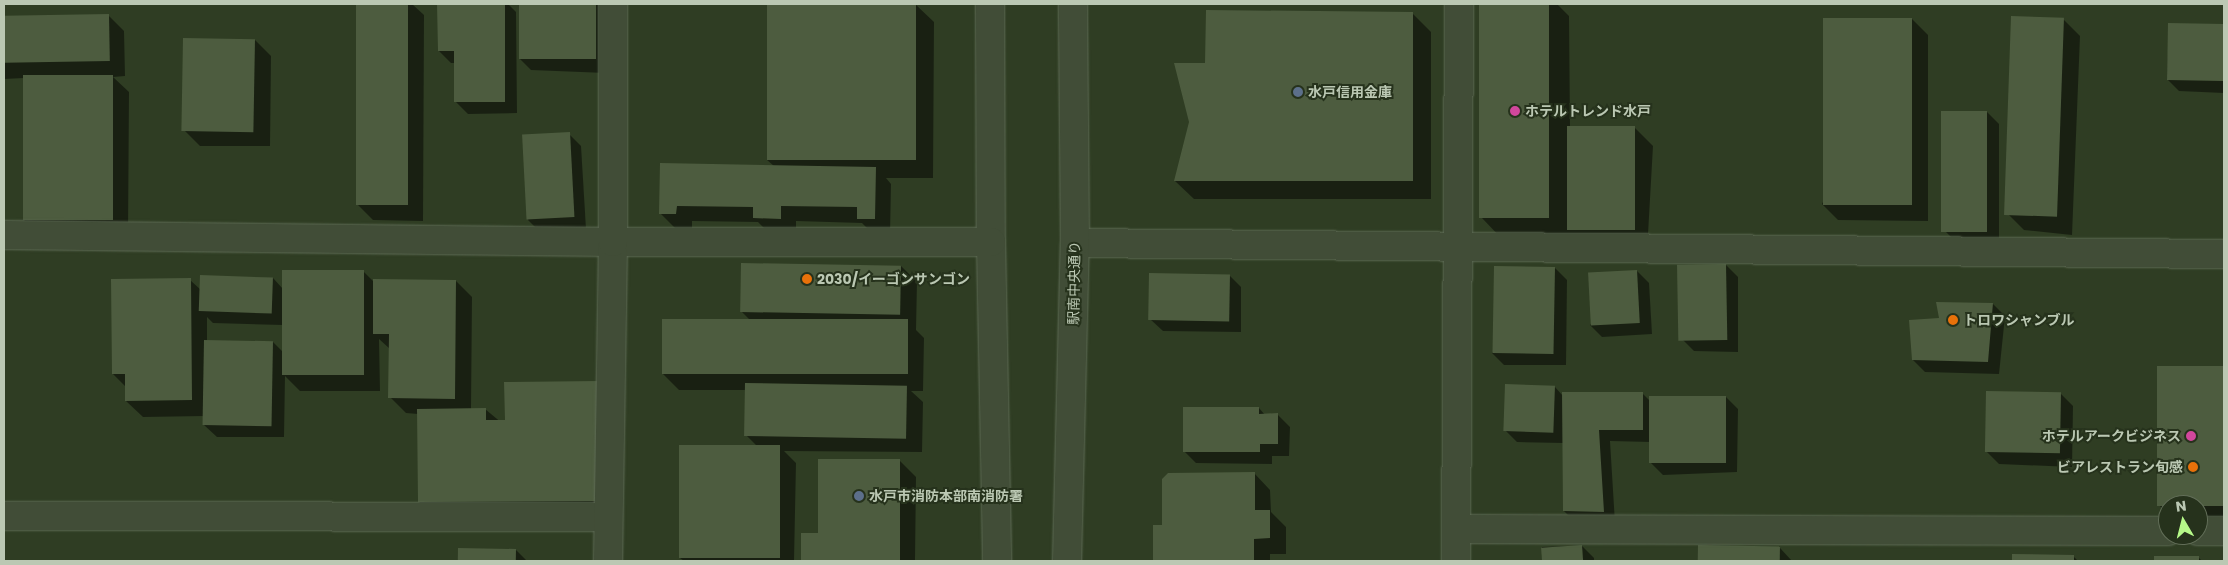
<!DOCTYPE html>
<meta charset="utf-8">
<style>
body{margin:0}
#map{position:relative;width:2228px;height:565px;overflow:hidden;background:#2f3d23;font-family:Poppins,"Noto Sans JP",sans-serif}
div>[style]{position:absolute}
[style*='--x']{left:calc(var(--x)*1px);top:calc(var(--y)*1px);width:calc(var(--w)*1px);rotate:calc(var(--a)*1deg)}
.shadow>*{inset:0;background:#0007}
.building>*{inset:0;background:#4d5c3f;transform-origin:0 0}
.roads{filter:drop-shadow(0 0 1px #5e6b55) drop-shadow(0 0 1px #5e6b55)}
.minor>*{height:28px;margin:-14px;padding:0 14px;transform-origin:14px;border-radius:14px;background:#414d37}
.dots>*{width:14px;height:14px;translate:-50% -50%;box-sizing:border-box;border:2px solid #26321c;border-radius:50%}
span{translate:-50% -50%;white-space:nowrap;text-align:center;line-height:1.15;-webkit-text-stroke:4px #26321c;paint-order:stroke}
.poi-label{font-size:14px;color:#bbc8b3;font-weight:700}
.left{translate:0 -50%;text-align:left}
.right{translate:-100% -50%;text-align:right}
.street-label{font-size:14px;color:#bbc8b3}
.frame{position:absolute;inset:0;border:5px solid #bbc8b3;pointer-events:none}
.north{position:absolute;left:2158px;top:495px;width:50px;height:50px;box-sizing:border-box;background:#26321c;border:1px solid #626e58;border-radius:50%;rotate:352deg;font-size:14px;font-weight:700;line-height:20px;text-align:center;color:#bbc8b3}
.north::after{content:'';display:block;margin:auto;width:18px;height:22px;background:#b5f888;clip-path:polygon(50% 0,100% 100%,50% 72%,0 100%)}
</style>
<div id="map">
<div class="shadow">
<div style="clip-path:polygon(357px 4px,412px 4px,424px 15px,423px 221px,373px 220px,357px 204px)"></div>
<div style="clip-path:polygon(438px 4px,508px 4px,516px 12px,517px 113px,468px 114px,456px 102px,455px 63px,451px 63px,439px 51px)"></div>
<div style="clip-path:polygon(520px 4px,608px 4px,606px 73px,531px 70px,519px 58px)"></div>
<div style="clip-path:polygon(768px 4px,915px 4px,934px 22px,933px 178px,886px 178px,891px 184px,890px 235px,874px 235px,862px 223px,796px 221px,796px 234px,770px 234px,758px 222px,692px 221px,692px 230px,676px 229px,660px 213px,661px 165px,774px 166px,767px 160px)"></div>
<div style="clip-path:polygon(1481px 4px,1557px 4px,1569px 16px,1570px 127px,1634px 127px,1653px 146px,1647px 252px,1502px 239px,1482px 218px)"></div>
<div style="clip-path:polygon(1413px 14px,1431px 32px,1431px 199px,1194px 199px,1175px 181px,1207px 64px)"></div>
<div style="clip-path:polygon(108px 15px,124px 31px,125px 76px,113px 77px,129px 92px,128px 235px,39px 235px,23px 219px,24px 78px,4px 79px,4px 17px)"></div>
<div style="clip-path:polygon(2013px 17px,2064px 20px,2080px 36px,2072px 235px,2024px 230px,2008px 214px)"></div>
<div style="clip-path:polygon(1912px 19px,1928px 35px,1928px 221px,1838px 220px,1822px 204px)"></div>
<div style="clip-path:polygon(2169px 24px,2224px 25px,2224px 93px,2179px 91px,2167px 79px)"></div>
<div style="clip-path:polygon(255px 40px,271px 56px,270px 146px,200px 146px,184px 130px)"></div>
<div style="clip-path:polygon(1987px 112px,1999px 124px,1999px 243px,1954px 240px,1942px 228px)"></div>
<div style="clip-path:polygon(569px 134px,581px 146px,586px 229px,540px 232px,528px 220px)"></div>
<div style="clip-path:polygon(1726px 265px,1738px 277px,1738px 352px,1694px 351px,1682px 339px)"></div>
<div style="clip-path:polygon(901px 266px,917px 282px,916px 330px,924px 338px,923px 391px,911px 391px,923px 402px,922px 452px,784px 451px,796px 463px,794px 561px,684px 561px,680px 558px,757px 446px,746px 435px,746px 390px,679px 390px,663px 374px,751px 321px,742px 312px)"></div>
<div style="clip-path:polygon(1555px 268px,1567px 280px,1566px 365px,1504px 365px,1492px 353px)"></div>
<div style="clip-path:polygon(evenodd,363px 271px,374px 282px,456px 281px,472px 297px,471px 409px,485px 409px,615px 517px,435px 518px,419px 502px,418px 414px,406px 413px,390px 397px,390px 349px,379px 339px,380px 391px,300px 391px,285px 376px,284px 437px,217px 437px,204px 425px,205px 416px,143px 417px,126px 401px,126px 387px,113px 374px,190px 280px,201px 290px,273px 278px,283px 289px,363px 271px,207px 317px,213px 323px,283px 325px,284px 353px,273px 342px,207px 342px,207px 317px)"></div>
<div style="clip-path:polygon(1637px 271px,1649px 283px,1652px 334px,1602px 337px,1590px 325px)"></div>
<div style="clip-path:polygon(1229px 275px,1241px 287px,1241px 332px,1163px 331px,1150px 319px)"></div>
<div style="clip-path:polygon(1993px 304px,2005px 316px,1999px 374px,1925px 372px,1913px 360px,1941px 319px)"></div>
<div style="clip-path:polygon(2158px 367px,2224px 367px,2224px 526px,2198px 526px,2198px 505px,2168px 505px,2168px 515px,2159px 505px)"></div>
<div style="clip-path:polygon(1555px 387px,1563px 396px,1643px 394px,1651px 402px,1726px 397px,1738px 409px,1737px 472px,1663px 475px,1651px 463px,1651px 442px,1610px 441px,1615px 523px,1576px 523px,1564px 511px,1564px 443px,1517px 442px,1505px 430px)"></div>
<div style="clip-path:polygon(2061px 394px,2073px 406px,2072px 467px,1999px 464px,1987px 452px)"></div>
<div style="clip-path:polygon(1259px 408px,1265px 415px,1278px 415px,1290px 427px,1289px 456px,1272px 456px,1272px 464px,1196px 463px,1184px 451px)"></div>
<div style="clip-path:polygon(900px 461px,916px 477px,915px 561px,802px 561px,802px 534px,819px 534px)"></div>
<div style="clip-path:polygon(1254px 473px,1270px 490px,1271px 512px,1286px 527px,1286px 554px,1270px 554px,1270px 561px,1154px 561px,1154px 527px,1164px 526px)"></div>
<div style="clip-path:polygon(1582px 546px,1594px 558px,1594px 561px,1542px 561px,1542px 547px)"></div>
<div style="clip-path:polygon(1699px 547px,1780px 548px,1792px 561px,1699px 561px)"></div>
<div style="clip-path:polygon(460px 549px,516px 550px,527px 561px,460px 561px)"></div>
<div style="clip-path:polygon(2014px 555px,2073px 556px,2078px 561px,2013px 561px)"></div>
<div style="clip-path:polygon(2155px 557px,2199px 558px,2202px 561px,2155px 561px)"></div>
</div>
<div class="building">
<div style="left:356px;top:4px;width:52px;height:201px"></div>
<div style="clip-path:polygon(437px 4px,505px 4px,505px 102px,454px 102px,454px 51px,438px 51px)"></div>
<div style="left:519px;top:4px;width:77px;height:55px"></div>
<div style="left:767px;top:4px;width:149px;height:156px"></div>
<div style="left:1479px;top:4px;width:70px;height:214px"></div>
<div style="clip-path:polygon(1206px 10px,1413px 12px,1413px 181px,1174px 181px,1189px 122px,1174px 63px,1205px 63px)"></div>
<div style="left:109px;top:14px;width:47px;height:105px;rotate:89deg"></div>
<div style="left:2011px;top:16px;width:53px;height:199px;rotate:2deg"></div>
<div style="left:1912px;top:18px;width:187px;height:89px;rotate:90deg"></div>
<div style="left:2168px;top:23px;width:56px;height:57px;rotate:1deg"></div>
<div style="left:183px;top:38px;width:72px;height:93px;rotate:1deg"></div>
<div style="left:23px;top:75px;width:90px;height:145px"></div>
<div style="left:1987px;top:111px;width:121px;height:46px;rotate:90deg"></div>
<div style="left:1567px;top:126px;width:68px;height:104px"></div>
<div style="left:570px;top:132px;width:85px;height:48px;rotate:87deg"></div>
<div style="clip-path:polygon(660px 163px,876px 167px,875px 219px,857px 219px,857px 207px,781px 206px,781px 219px,753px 218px,753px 207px,677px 206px,676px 214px,659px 214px)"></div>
<div style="left:741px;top:263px;width:160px;height:49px;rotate:1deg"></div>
<div style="left:1726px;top:264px;width:76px;height:49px;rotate:89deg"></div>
<div style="left:1555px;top:267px;width:87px;height:61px;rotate:91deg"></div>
<div style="left:364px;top:270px;width:105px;height:82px;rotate:90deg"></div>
<div style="left:1637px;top:270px;width:53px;height:49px;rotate:87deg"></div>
<div style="left:1149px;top:273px;width:81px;height:47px;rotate:1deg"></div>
<div style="left:200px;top:275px;width:73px;height:36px;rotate:2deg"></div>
<div style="clip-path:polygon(191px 278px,192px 400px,125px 401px,125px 374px,112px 374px,111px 279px)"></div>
<div style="clip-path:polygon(373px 279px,456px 280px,455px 399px,388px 398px,389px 334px,373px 334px)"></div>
<div style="clip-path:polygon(1936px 302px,1993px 303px,1988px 362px,1912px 360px,1909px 320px,1939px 318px)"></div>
<div style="left:662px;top:319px;width:246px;height:55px"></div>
<div style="left:204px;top:340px;width:69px;height:85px;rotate:1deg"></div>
<div style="left:2157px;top:366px;width:67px;height:140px"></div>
<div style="clip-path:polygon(599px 381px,600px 501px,418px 502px,417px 409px,486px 408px,486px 420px,505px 420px,504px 382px)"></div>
<div style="left:745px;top:383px;width:162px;height:53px;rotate:1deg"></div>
<div style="left:1505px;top:384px;width:50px;height:47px;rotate:2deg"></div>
<div style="left:1986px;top:391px;width:75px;height:61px;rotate:1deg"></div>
<div style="clip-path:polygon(1562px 392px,1643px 392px,1643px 430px,1599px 430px,1604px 512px,1563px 511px)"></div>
<div style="left:1649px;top:396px;width:77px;height:67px"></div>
<div style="clip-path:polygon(1183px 407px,1259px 407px,1259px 414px,1278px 413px,1278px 444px,1260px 444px,1260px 452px,1183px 452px)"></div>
<div style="left:679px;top:445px;width:101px;height:113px"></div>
<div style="clip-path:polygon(818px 459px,900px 459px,900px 561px,801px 561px,801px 533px,818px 533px)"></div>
<div style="clip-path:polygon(1255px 472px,1255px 510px,1270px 510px,1270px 538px,1254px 539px,1254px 561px,1153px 561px,1153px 525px,1162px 525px,1162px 479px,1168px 473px)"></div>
<div style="left:1582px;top:545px;width:16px;height:41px;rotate:86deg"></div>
<div style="left:1698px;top:545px;width:82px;height:16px;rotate:1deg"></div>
<div style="left:458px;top:548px;width:58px;height:13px;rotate:1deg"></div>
<div style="clip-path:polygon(2012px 554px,2074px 555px,2074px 561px,2012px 561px)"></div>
<div style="left:2154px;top:556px;width:45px;height:5px"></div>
</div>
<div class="roads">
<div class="minor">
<div style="--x:990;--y:4;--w:238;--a:89.8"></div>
<div style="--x:991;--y:242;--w:319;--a:88.9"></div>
<div style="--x:4;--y:235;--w:609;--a:0.66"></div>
<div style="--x:613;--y:242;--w:378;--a:0"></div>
<div style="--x:1075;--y:243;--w:1149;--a:0.55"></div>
<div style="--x:4;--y:516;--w:604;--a:0.09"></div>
<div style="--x:1456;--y:529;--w:712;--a:0.16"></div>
<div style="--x:2198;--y:531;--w:26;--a:0"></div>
<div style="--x:608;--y:561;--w:319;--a:-89.1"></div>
<div style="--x:613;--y:242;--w:238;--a:-90"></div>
<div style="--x:1067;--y:561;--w:318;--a:-88.6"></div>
<div style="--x:1075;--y:243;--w:239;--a:-90.5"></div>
<div style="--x:1456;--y:561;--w:557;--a:-89.69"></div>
</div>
</div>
<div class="dots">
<div style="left:1298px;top:92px;background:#5c6f8a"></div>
<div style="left:1515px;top:111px;background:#d1479c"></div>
<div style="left:807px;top:279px;background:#e8710a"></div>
<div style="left:1953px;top:320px;background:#e8710a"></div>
<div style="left:2191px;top:436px;background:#d1479c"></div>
<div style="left:2193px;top:467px;background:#e8710a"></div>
<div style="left:859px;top:496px;background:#5c6f8a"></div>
</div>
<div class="poi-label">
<span class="left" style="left:1308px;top:92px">水戸信用金庫</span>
<span class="left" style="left:1525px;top:111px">ホテルトレンド水戸</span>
<span class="left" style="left:817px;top:279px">2030/イーゴンサンゴン</span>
<span class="left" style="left:1963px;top:320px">トロワシャンブル</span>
<span class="right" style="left:2181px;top:436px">ホテルアークビジネス</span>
<span class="right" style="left:2183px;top:467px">ビアレストラン旬感</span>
<span class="left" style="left:869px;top:496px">水戸市消防本部南消防署</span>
</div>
<div class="street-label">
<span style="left:1074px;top:283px;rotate:-89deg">駅南中央通り</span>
</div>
<div class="frame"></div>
<div class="north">N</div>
</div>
